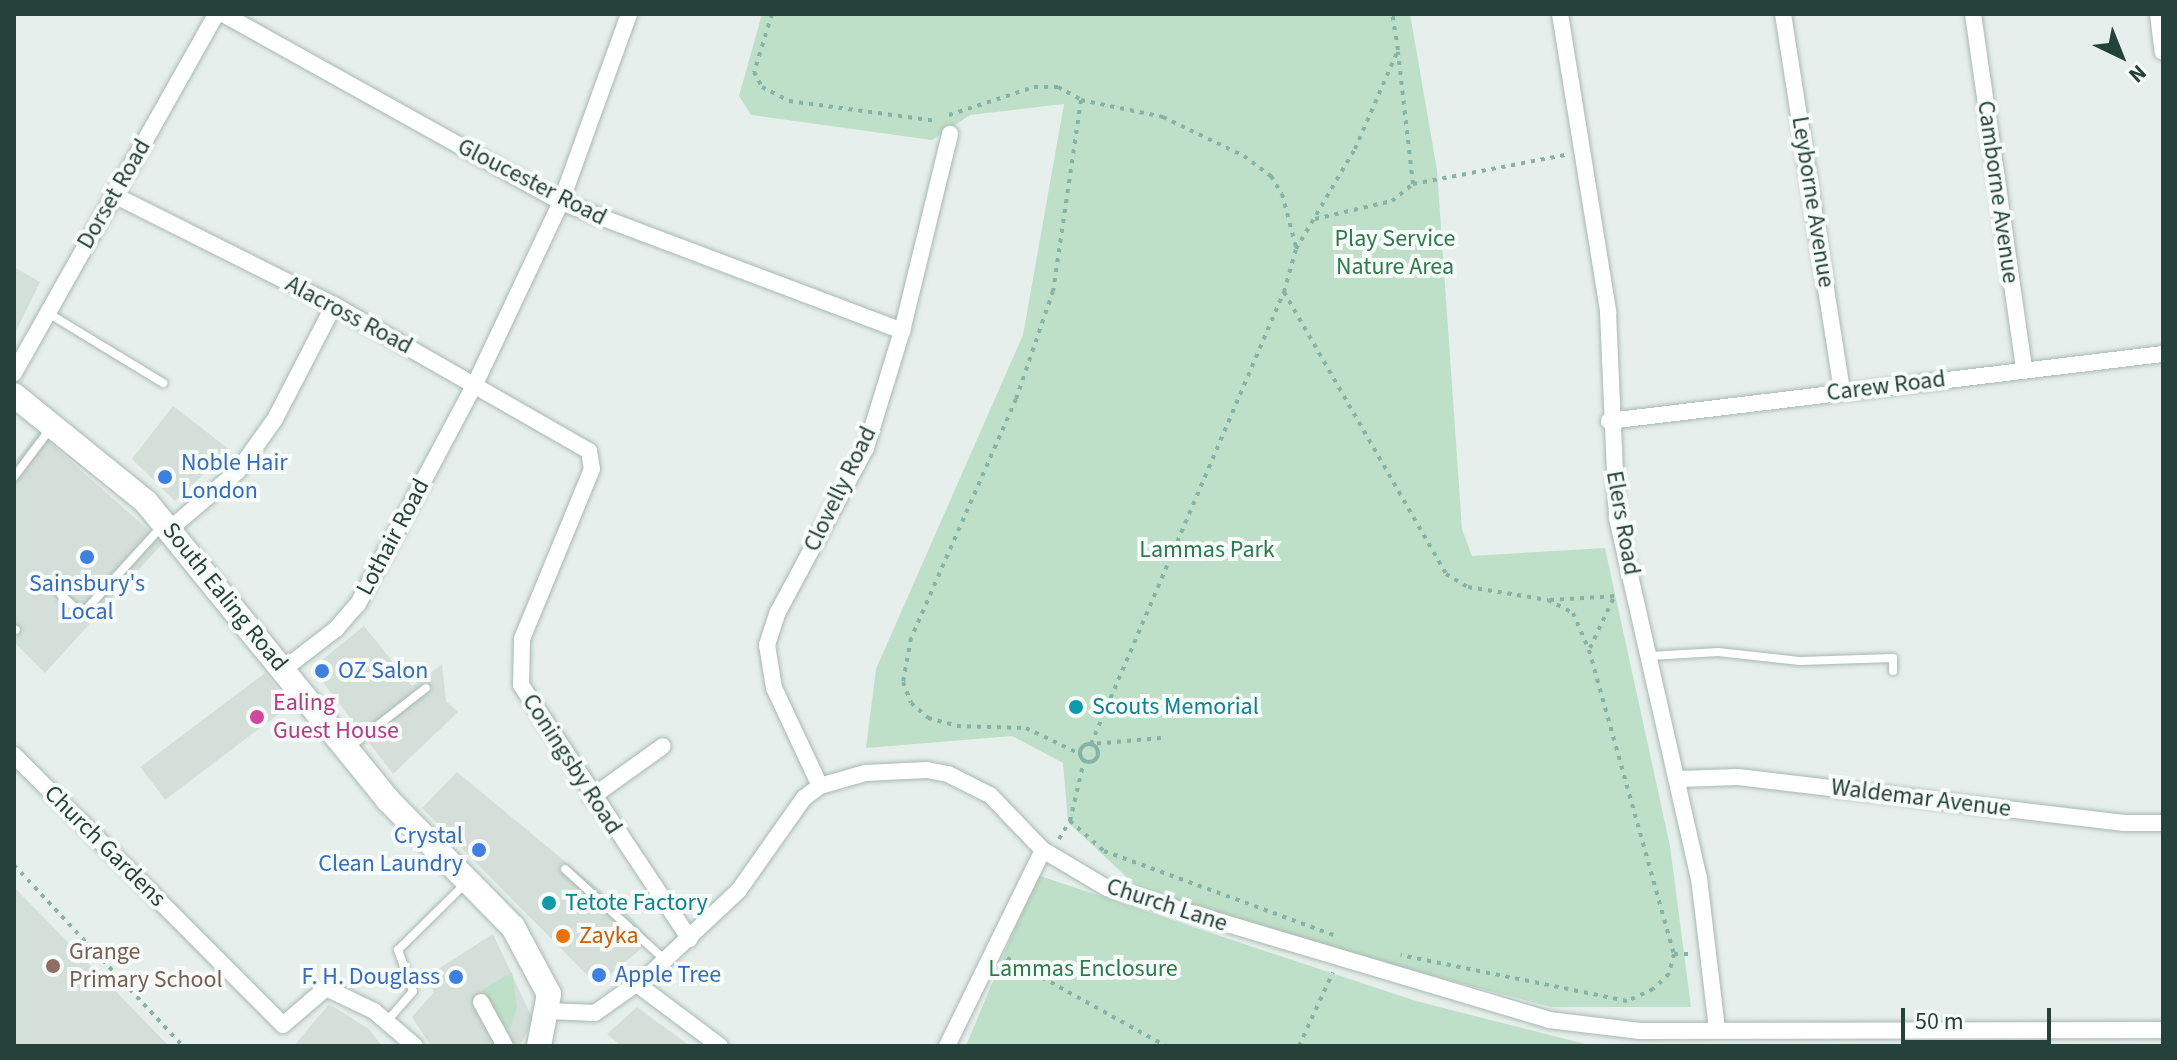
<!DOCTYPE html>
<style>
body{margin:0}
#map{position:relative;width:2177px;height:1060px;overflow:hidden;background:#e6efeb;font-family:"Source Sans 3",sans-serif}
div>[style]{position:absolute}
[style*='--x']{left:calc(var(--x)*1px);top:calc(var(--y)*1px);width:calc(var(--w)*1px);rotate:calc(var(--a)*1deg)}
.built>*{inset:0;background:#d4dfda;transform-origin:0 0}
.green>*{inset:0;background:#bfe0c8}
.path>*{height:4px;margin-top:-2px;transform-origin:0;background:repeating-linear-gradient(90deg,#86b3a5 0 4px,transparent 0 10px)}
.path>.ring{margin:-2px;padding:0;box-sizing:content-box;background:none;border:4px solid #86b3a5;border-radius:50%}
.roads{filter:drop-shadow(0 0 2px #a8b8b2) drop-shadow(0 0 2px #a8b8b2)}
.lane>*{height:8px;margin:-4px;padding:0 4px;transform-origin:4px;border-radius:4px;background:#fff}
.street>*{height:16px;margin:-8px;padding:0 8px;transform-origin:8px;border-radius:8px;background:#fff}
.secondary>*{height:24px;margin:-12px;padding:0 12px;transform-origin:12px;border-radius:12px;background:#fff}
.dots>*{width:22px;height:22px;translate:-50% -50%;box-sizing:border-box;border:4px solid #f7fbf9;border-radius:50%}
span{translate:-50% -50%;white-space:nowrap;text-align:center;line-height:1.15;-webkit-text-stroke:8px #f7fbf9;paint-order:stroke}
.street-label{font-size:24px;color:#24423a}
.park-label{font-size:24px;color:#2d7a4b}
.shop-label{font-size:24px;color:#366cbe}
.left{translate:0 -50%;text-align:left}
.right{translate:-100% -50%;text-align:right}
.hotel-label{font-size:24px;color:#b23c85}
.culture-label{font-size:24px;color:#0d838f}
.food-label{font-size:24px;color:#c56008}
.education-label{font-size:24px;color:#785e54}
.frame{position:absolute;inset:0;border:16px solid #24423a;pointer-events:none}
.north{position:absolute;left:2081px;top:16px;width:80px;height:80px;-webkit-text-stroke:6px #f7fbf9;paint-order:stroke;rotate:137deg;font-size:22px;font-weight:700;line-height:32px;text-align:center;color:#24423a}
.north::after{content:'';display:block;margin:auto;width:28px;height:36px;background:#24423a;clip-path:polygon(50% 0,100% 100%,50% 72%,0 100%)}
.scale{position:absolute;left:1901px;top:1008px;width:150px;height:36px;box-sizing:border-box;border:4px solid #24423a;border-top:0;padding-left:10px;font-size:24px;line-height:28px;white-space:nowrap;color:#24423a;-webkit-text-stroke:6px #f7fbf9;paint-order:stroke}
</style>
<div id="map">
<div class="built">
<div style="clip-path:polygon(14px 267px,40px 282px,14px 335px)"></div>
<div style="clip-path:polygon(173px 406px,230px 450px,175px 501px,132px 459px)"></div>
<div style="clip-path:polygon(38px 432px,163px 543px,45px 673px,14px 642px,14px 463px)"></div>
<div style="clip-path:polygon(364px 626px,412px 686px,442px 664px,446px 701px,458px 712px,393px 774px,316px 673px,317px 664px)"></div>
<div style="left:265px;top:673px;width:41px;height:156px;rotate:53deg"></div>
<div style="clip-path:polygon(457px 772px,624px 910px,651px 940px,601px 983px,591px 979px,422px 808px)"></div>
<div style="clip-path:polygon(14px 887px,169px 1046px,14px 1046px)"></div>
<div style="clip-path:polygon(493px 934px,533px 1020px,520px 1046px,431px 1046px,412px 1017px,434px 992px,427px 976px)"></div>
<div style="clip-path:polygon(329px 1004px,369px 1029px,382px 1046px,294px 1046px)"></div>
<div style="clip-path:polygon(637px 1007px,690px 1046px,621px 1046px,607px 1034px)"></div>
</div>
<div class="green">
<div style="clip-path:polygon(762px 14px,1410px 14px,1437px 170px,1462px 529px,1472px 556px,1605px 548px,1670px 846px,1691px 1007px,1551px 1007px,1263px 931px,1138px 888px,1068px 822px,1063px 763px,1012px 736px,866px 748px,876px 669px,1023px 335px,1064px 104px,970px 115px,932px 140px,751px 115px,739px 96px)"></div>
<div style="clip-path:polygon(1037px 875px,1416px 1001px,1593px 1046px,966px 1046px)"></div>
<div style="clip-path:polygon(512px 972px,517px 1007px,511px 1026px,501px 1033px,482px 990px)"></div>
</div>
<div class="path">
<div style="--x:772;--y:14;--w:61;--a:107.2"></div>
<div style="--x:754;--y:72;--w:17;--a:62"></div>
<div style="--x:762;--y:87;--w:30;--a:27"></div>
<div style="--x:789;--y:101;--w:149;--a:7.7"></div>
<div style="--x:1081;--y:100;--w:84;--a:11.7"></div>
<div style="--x:1163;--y:117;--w:90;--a:25.7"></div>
<div style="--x:1244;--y:156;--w:34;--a:37"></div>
<div style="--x:1271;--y:176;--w:21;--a:59"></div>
<div style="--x:1282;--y:194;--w:55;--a:75.2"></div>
<div style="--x:949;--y:115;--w:89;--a:-18.2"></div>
<div style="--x:1034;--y:87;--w:24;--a:0"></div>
<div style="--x:1058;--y:87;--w:26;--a:29"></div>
<div style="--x:1081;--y:100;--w:193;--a:98.3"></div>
<div style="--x:1053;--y:291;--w:114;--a:108.9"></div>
<div style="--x:1016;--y:399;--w:261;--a:113.7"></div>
<div style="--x:911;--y:638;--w:45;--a:100.3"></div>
<div style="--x:903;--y:682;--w:22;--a:69"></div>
<div style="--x:911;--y:703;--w:23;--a:41"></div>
<div style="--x:928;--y:718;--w:30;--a:15"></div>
<div style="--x:957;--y:726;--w:69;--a:1.7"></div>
<div style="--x:1026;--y:728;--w:60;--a:25.7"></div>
<div style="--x:1413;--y:184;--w:155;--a:-10.8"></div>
<div style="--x:1315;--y:219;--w:79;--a:-13.2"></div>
<div style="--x:1392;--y:201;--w:27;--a:-39"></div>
<div style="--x:1413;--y:184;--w:133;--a:-96.5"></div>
<div style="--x:1284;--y:292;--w:325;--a:60.1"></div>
<div style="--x:1446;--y:574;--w:26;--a:31"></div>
<div style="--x:1468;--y:587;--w:81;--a:9.2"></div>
<div style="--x:1548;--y:600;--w:28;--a:27"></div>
<div style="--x:1573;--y:613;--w:40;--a:66.6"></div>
<div style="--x:1589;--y:650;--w:316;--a:74.4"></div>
<div style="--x:1674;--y:954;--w:21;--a:104"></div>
<div style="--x:1669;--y:974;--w:22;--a:137"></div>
<div style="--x:1653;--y:989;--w:29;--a:155"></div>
<div style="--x:1627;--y:1001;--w:231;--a:-168.5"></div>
<div style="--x:1550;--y:600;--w:67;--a:-3.4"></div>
<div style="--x:1590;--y:648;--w:56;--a:-64.8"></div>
<div style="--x:1161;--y:738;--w:70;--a:175.1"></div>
<div style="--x:1091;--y:744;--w:491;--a:-66.9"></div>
<div style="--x:1284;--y:292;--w:45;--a:-74.4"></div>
<div style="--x:1296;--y:249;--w:116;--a:-59.5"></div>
<div style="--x:1355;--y:149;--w:108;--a:-66.5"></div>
<div style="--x:1398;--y:50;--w:36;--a:-99"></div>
<div class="ring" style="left:1080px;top:744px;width:14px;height:14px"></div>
<div style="--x:1070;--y:821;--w:45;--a:41.4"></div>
<div style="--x:1104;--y:851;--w:247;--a:20.1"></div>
<div style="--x:1059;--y:839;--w:21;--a:-59"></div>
<div style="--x:1070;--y:821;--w:62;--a:-76.9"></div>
<div style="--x:14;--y:865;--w:248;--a:47"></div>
<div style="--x:1674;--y:954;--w:17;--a:0"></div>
<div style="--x:1007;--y:958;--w:182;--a:29"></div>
<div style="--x:1299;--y:1046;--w:81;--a:-65.3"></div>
</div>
<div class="roads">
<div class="lane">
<div style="--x:48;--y:313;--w:135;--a:31.3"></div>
<div style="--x:14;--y:477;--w:60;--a:-53.1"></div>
<div style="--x:61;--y:595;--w:28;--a:42"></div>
<div style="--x:82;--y:614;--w:119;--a:-47.7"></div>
<div style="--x:14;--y:629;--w:2;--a:27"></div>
<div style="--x:1650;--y:656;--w:68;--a:-3.4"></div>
<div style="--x:1718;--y:652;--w:82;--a:6.3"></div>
<div style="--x:1800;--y:661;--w:93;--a:-1.8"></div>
<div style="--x:1893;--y:658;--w:13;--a:90"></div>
<div style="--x:350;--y:747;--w:96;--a:-37.8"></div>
<div style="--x:565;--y:869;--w:134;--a:42.3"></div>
<div style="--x:388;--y:1020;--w:38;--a:-49"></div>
<div style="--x:413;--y:991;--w:44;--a:-110.1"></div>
<div style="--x:398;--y:950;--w:94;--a:-44.6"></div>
</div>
<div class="street">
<div style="--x:223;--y:14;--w:387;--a:29.1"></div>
<div style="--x:561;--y:202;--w:365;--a:20.7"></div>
<div style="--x:1560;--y:14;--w:302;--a:80.8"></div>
<div style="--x:1608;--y:312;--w:206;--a:87.5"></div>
<div style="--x:1617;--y:518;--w:369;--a:77.2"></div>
<div style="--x:1699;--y:878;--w:152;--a:83.2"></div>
<div style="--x:1783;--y:14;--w:381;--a:81.1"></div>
<div style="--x:1973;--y:14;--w:360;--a:81.8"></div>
<div style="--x:2158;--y:14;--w:38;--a:83"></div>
<div style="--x:114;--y:195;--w:246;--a:26.6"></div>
<div style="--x:334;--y:305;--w:294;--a:29.8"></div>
<div style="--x:589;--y:451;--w:18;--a:81"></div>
<div style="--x:592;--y:469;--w:184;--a:112.4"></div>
<div style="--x:522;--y:639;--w:46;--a:91.2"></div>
<div style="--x:521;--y:685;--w:305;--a:56.4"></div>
<div style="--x:14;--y:373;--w:412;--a:-60.6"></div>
<div style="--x:1609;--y:421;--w:558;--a:-6.9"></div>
<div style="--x:170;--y:529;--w:89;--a:-40.5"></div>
<div style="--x:238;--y:471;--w:64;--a:-54.6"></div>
<div style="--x:275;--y:419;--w:128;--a:-62.6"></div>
<div style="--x:284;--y:669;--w:66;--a:-37.6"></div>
<div style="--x:336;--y:629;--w:33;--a:-49"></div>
<div style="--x:358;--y:604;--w:249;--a:-62"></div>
<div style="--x:475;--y:384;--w:201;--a:-64.7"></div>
<div style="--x:561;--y:202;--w:200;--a:-70.1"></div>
<div style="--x:14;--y:755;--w:381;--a:45.1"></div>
<div style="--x:283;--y:1025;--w:57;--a:-40.7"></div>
<div style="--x:326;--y:988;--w:53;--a:25.6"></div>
<div style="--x:374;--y:1011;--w:54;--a:40.5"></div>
<div style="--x:1679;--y:779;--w:59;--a:-1.9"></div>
<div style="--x:1738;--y:777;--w:389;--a:6.8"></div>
<div style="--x:2124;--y:823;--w:39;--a:0"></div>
<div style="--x:820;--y:786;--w:108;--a:-115.1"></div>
<div style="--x:774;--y:688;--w:44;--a:-99.2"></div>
<div style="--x:767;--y:645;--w:35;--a:-72"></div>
<div style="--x:778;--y:612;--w:186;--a:-61.8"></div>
<div style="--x:866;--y:448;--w:122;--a:-72.9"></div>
<div style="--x:902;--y:331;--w:203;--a:-76.3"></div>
<div style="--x:592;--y:797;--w:87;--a:-35.7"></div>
<div style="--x:637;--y:984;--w:104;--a:36.8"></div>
<div style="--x:481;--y:1002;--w:50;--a:61.4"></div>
<div style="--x:548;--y:1011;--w:47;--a:2.4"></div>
<div style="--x:595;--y:1013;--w:67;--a:-35.3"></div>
<div style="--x:650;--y:974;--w:122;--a:-43.3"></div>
<div style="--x:739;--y:890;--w:113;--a:-54.8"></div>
<div style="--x:804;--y:798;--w:20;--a:-37"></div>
<div style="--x:820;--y:786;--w:47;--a:-16.1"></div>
<div style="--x:865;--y:773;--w:62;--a:-2.8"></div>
<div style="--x:927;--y:770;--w:21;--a:11"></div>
<div style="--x:948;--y:774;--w:47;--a:26.6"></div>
<div style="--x:990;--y:795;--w:76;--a:46.1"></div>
<div style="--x:1043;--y:850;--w:74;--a:30.7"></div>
<div style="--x:1107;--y:888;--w:461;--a:16.6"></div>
<div style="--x:1549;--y:1020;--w:92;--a:6.9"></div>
<div style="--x:1640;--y:1031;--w:523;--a:-0.11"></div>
<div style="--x:947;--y:1046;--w:218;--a:-63.9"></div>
</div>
<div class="secondary">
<div style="--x:14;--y:395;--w:170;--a:39"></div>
<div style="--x:146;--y:502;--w:384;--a:50.9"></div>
<div style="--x:388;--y:800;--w:178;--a:45.5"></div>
<div style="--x:513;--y:927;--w:76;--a:61.8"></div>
<div style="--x:549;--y:994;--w:53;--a:100.9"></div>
</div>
</div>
<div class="dots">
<div style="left:165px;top:477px;background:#3f7fe0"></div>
<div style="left:87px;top:557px;background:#3f7fe0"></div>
<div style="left:322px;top:671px;background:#3f7fe0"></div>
<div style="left:1076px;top:707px;background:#0f9aa8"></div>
<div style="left:257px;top:717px;background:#d1479c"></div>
<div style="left:479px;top:850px;background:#3f7fe0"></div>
<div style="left:549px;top:903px;background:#0f9aa8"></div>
<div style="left:563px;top:936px;background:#e8710a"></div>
<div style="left:53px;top:966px;background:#8d6e63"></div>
<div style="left:599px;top:975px;background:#3f7fe0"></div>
<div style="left:456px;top:977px;background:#3f7fe0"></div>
</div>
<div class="street-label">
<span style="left:532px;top:182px;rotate:27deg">Gloucester Road</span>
<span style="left:1998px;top:192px;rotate:82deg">Camborne Avenue</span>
<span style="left:114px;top:194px;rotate:-60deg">Dorset Road</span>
<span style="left:1813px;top:202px;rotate:81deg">Leyborne Avenue</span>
<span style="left:349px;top:315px;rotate:28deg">Alacross Road</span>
<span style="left:1886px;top:386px;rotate:-7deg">Carew Road</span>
<span style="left:840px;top:489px;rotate:-64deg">Clovelly Road</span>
<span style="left:1623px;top:523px;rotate:80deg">Elers Road</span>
<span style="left:393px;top:537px;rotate:-62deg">Lothair Road</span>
<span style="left:225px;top:597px;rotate:51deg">South Ealing Road</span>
<span style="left:572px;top:764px;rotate:57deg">Coningsby Road</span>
<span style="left:1921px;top:798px;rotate:7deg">Waldemar Avenue</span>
<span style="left:105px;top:846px;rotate:45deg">Church Gardens</span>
<span style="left:1167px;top:905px;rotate:18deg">Church Lane</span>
</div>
<div class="park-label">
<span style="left:1395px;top:253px">Play Service<br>Nature Area</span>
<span style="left:1207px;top:550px">Lammas Park</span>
<span style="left:1083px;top:969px">Lammas Enclosure</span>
</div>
<div class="shop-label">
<span class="left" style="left:181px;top:477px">Noble Hair<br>London</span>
<span style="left:87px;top:598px">Sainsbury's<br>Local</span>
<span class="left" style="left:338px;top:671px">OZ Salon</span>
<span class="right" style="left:463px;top:850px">Crystal<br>Clean Laundry</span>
<span class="left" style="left:615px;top:975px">Apple Tree</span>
<span class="right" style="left:440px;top:977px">F. H. Douglass</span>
</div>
<div class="hotel-label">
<span class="left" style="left:273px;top:717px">Ealing<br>Guest House</span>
</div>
<div class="culture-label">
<span class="left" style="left:1092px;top:707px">Scouts Memorial</span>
<span class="left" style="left:565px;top:903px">Tetote Factory</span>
</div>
<div class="food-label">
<span class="left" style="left:579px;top:936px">Zayka</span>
</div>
<div class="education-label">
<span class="left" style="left:69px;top:966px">Grange<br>Primary School</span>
</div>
<div class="frame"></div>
<div class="north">N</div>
<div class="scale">50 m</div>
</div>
